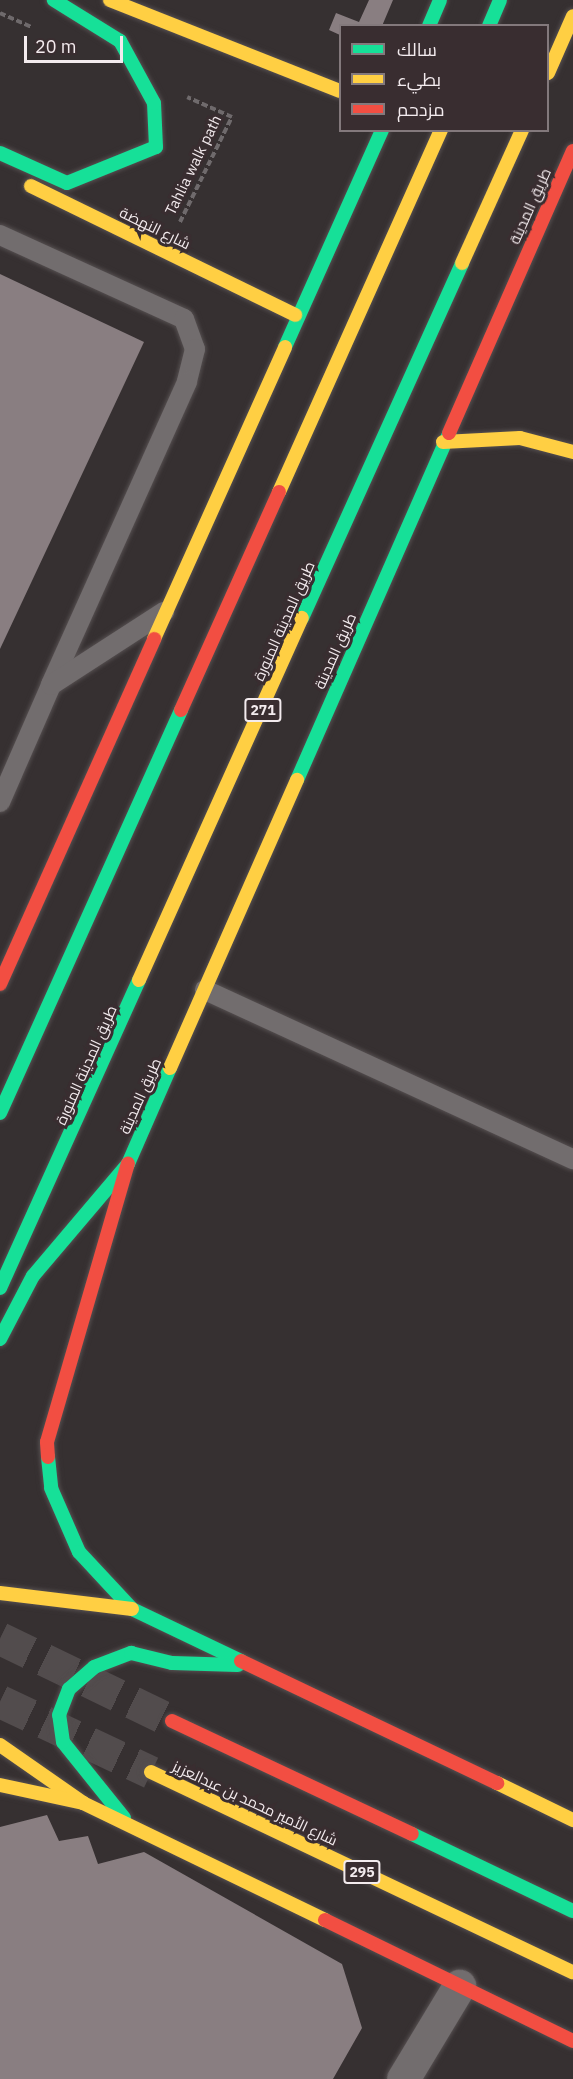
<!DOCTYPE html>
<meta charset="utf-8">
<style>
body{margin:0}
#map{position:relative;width:573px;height:2079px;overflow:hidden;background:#363031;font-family:"IBM Plex Sans",Cairo,sans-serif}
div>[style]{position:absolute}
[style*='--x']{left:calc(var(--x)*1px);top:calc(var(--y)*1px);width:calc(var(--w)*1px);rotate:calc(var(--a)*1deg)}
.building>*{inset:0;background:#897e81}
.primary-tunnel>*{height:33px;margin-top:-16.5px;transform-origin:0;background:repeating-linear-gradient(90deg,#524c4d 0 33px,transparent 0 49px)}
.path>*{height:4px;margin-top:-2px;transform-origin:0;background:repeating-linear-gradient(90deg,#6f6a6c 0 6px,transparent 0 9px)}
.roads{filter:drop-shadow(0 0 2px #554f50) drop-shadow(0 0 2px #554f50)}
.lane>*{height:20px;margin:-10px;padding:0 10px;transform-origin:10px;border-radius:10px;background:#726d6e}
.street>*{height:33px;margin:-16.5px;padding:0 16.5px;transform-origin:16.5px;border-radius:16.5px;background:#726d6e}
.fast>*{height:14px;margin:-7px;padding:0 7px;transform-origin:7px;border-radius:7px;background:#16e098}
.slow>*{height:14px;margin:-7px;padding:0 7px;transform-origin:7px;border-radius:7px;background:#ffcf43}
.jam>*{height:14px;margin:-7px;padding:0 7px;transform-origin:7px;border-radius:7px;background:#f24e42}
span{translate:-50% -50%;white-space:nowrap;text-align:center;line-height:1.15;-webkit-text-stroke:6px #392d30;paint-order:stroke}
.shield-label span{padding:2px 4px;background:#392d30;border:2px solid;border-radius:4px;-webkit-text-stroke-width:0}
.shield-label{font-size:14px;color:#f3ebee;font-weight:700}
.street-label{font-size:15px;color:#f3ebee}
.legend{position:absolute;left:339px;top:24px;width:210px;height:108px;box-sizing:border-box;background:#392d30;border:2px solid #83797c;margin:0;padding:8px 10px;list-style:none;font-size:18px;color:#f3ebee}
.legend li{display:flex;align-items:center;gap:12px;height:30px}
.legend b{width:30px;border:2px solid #83797c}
.scale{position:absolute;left:24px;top:36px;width:99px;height:27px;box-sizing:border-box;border:3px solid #f3ebee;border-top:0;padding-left:8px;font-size:18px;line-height:21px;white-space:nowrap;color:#f3ebee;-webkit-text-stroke:4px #392d30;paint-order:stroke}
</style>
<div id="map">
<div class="building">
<div style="clip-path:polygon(369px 0,393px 0,382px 26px,340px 26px,340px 35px,329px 30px,336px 13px,359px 22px)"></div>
<div style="clip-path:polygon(0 274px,144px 342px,0 649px)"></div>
<div style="clip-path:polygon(47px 1815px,59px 1841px,88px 1836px,98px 1864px,144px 1852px,342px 1964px,362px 2028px,333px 2079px,0 2079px,0 1827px)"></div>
</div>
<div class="primary-tunnel">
<div style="--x:0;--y:1638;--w:191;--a:25.8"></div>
<div style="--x:0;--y:1701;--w:167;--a:25.2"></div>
</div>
<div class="path">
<div style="--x:0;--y:13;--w:35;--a:24"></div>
<div style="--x:180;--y:222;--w:117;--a:-63.7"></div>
<div style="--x:232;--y:117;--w:49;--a:-156"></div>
</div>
<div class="roads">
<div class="lane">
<div style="--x:0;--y:235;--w:202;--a:24.5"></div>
<div style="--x:184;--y:319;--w:32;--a:70"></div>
<div style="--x:195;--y:349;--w:34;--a:104"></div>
<div style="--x:187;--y:382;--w:332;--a:114.2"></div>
<div style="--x:0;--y:802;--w:128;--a:-66.4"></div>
<div style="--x:51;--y:685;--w:135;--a:-32.9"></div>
<div style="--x:205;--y:990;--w:405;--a:24.7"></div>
</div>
<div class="street">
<div style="--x:403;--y:2079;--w:109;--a:-58.9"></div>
</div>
<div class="fast">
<div style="--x:429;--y:26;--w:28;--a:-67"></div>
<div style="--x:489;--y:26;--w:28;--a:-67"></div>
<div style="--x:0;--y:153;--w:73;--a:24.1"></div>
<div style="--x:67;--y:183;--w:96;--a:-22"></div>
<div style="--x:156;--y:147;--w:44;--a:-92.6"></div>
<div style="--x:154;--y:103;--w:71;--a:-118.7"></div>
<div style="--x:120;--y:41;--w:78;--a:-148.2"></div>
<div style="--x:285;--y:347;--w:238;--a:-65.9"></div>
<div style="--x:302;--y:618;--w:389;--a:-65.7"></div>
<div style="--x:297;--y:780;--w:379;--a:-66.3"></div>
<div style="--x:0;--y:1113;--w:442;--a:-65.8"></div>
<div style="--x:0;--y:1288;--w:338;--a:-65.7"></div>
<div style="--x:0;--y:1339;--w:71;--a:-62.4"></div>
<div style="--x:33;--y:1276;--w:147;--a:-49.7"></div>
<div style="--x:128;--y:1164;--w:105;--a:-66.4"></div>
<div style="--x:48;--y:1457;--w:31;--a:84"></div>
<div style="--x:51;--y:1488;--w:70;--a:66.4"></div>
<div style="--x:79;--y:1552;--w:78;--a:47.1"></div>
<div style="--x:132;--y:1609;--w:121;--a:25.5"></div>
<div style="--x:124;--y:1818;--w:97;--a:-128.8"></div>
<div style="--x:63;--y:1742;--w:27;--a:-98"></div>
<div style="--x:59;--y:1715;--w:28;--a:-69"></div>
<div style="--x:69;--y:1689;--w:33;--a:-41"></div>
<div style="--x:94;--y:1667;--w:40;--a:-21"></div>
<div style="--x:131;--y:1653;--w:42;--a:13.7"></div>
<div style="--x:172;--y:1663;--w:66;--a:1.7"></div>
<div style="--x:412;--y:1834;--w:178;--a:25.6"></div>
</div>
<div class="slow">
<div style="--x:110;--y:0;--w:247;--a:21.6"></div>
<div style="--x:548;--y:73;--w:62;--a:-66.3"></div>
<div style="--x:31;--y:186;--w:294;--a:26"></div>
<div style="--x:462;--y:263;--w:146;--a:-65.7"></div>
<div style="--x:443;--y:442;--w:77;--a:-3"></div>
<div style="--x:520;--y:438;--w:55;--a:14.8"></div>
<div style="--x:279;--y:492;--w:397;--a:-65.9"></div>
<div style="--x:154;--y:639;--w:320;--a:-65.8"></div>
<div style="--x:139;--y:980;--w:397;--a:-65.8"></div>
<div style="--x:170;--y:1068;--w:315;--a:-66.2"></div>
<div style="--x:0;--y:1593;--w:133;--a:6.9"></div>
<div style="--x:0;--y:1745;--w:101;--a:34.9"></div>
<div style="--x:151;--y:1772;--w:467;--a:25.4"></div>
<div style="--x:497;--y:1783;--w:85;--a:26"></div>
<div style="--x:0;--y:1785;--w:85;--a:12.2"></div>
<div style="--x:83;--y:1803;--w:269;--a:25.8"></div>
</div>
<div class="jam">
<div style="--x:449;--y:433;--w:308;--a:-66.3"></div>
<div style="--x:181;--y:710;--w:239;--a:-65.8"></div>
<div style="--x:0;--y:984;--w:378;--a:-65.9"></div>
<div style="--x:48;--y:1457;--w:15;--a:-94"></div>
<div style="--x:47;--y:1442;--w:290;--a:-73.8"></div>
<div style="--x:241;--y:1661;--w:284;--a:25.5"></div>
<div style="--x:172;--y:1721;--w:265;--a:25.2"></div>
<div style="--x:325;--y:1920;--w:276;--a:26"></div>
</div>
</div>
<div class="shield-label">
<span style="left:263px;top:710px">271</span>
<span style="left:362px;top:1872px">295</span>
</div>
<div class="street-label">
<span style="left:193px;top:165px;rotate:-64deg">Tahlia walk path</span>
<span style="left:530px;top:206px;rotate:-66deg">طريق المدينة</span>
<span style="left:155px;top:228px;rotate:26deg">شارع النهضة</span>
<span style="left:284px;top:621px;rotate:-66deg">طريق المدينة المنورة</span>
<span style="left:335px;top:651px;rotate:-66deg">طريق المدينة</span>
<span style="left:86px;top:1065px;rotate:-66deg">طريق المدينة المنورة</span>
<span style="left:140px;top:1096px;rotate:-66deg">طريق المدينة</span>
<span style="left:255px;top:1803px;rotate:25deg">شارع الأمير محمد بن عبدالعزيز</span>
</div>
<ul class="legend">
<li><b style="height:8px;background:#16e098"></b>سالك</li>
<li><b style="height:8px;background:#ffcf43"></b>بطيء</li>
<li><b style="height:8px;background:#f24e42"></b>مزدحم</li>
</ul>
<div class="scale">20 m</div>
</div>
